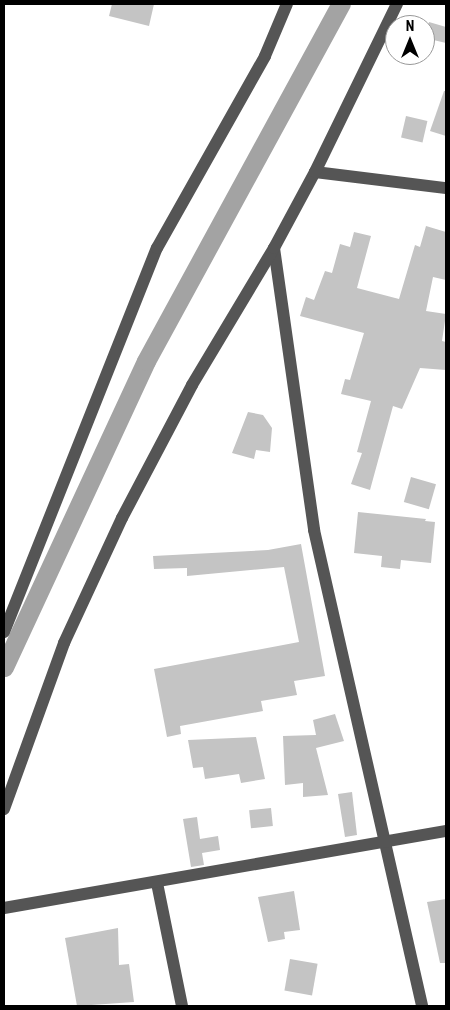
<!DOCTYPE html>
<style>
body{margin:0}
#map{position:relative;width:450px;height:1010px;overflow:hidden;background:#fff;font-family:"Roboto Condensed",sans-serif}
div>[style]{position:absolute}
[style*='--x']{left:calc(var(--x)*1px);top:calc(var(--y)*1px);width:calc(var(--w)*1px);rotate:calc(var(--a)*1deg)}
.canal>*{height:19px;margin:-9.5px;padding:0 9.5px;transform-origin:9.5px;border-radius:9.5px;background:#a3a3a3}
.building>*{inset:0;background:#c4c4c4;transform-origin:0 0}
.minor>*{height:12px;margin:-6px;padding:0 6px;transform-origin:6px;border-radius:6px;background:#555}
span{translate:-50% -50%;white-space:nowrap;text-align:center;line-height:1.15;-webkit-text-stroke:4px #fff;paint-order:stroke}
.frame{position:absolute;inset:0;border:5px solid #000;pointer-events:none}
.north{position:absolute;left:385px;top:15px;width:50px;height:50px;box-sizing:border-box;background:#fff;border:1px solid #999;border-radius:50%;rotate:0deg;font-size:14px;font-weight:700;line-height:20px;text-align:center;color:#000}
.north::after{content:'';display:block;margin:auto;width:18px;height:22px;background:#000;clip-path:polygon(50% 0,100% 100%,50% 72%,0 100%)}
</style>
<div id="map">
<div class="canal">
<div style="--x:4;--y:667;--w:337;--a:-65.1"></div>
<div style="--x:146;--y:361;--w:407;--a:-61.4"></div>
</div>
<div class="building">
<div style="clip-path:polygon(112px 4px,154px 4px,149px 26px,109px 16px)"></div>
<div style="clip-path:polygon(429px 22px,446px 27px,446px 43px,425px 38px)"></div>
<div style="clip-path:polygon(444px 91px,446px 91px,446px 136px,430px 131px)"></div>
<div style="left:406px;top:116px;width:22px;height:22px;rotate:13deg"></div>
<div style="clip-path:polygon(426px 226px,446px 232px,446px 280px,433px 277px,426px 311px,446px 314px,442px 341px,446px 342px,446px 370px,420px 368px,402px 409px,393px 406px,370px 490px,351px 484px,362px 453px,357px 452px,371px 401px,341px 394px,345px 379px,350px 380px,364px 333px,300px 316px,306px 297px,314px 300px,325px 271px,332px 273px,340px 244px,350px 247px,354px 232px,371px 236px,357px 288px,399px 299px,415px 245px,420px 247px)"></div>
<div style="clip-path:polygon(248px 412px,263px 415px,272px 428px,270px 452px,256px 450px,254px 459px,232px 453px)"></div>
<div style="left:411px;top:477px;width:26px;height:26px;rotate:16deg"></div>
<div style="clip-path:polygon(358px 512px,426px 519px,425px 521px,435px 522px,431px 563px,401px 560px,400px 569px,381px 567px,382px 556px,354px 553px)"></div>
<div style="clip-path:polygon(301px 544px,325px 676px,294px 681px,297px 695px,261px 701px,263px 711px,180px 726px,181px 734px,167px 737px,154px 669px,299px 642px,284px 567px,187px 576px,187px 568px,154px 569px,153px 556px,268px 550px)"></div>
<div style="clip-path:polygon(335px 714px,344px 741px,316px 748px,328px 795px,303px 797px,303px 783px,285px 785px,283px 736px,316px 735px,313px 720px)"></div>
<div style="clip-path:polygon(256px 737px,265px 779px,241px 783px,239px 774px,205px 779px,203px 767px,193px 768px,188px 740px)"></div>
<div style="clip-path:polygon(352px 792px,357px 835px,345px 837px,338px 794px)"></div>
<div style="left:271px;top:808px;width:18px;height:22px;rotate:84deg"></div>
<div style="clip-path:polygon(197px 817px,200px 839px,218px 836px,220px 850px,202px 853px,204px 865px,191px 867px,183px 819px)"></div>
<div style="clip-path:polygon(294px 891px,300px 930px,284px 932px,285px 939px,268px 942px,258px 897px)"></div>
<div style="clip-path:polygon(446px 899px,446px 963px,440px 963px,427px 902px)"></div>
<div style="clip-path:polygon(118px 928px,119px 965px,129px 964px,134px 1002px,77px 1006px,65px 938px)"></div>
<div style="left:290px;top:959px;width:28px;height:32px;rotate:10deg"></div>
</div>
<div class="minor">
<div style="--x:315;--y:172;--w:132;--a:7"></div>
<div style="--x:274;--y:248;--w:285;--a:81.9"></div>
<div style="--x:314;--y:530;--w:488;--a:77.2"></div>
<div style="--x:4;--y:632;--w:413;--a:-68.3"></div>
<div style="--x:157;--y:248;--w:220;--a:-60.6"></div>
<div style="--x:265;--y:56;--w:56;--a:-67.1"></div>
<div style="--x:4;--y:809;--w:177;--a:-70.1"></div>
<div style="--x:64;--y:643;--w:138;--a:-65.1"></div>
<div style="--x:122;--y:518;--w:150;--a:-62.2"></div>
<div style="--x:192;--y:385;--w:160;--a:-59.1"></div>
<div style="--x:274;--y:248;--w:86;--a:-61.7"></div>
<div style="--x:315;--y:172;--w:187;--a:-64"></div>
<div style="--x:157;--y:883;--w:126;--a:78.5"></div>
<div style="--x:4;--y:908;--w:449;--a:-9.9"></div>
</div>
<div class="frame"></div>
<div class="north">N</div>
</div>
